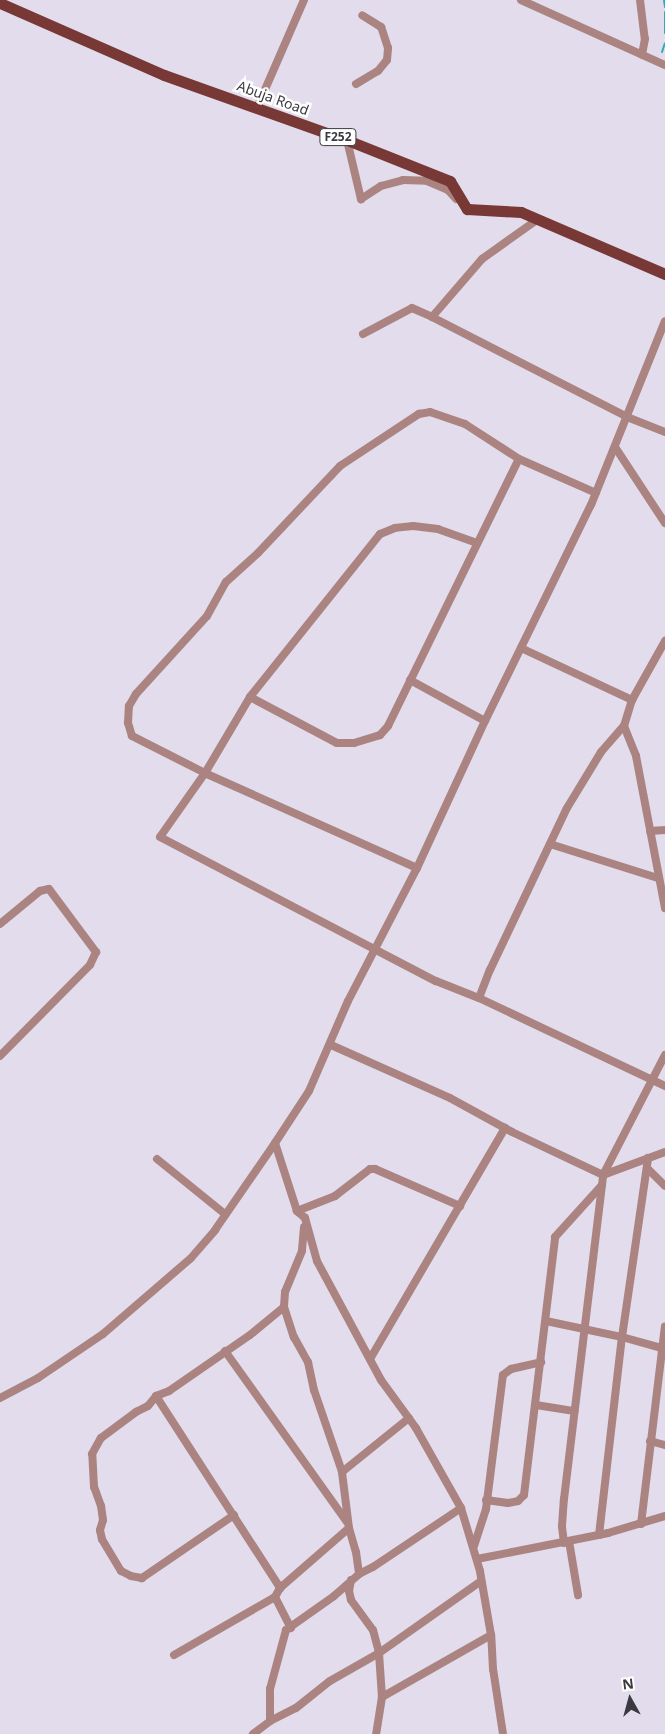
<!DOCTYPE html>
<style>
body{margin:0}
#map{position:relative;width:665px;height:1734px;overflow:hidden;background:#e2dced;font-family:"Noto Sans",sans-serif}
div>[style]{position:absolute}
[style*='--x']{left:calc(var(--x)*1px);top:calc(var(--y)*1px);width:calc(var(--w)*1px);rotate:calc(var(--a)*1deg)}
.stream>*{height:2px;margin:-1px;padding:0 1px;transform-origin:1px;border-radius:1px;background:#2dabb9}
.minor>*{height:8px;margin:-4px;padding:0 4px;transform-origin:4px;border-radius:4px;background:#ab8481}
.primary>*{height:11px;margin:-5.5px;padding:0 5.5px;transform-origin:5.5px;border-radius:5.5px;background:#783836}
span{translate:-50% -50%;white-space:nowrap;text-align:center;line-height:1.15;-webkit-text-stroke:5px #fff;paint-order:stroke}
.shield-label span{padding:1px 4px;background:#fff;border:1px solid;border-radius:4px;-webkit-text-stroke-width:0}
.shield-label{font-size:12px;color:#3c3a41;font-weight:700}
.street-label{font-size:14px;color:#3c3a41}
.north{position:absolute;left:605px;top:1674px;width:50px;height:50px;-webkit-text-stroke:4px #fff;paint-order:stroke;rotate:353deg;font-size:14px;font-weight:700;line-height:20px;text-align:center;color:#3c3a41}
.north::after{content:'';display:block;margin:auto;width:18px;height:22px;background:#3c3a41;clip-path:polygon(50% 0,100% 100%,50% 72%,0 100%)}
</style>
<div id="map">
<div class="stream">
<div style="--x:664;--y:0;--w:7;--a:82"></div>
<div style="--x:665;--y:12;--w:21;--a:90"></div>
<div style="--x:662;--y:52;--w:9;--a:-72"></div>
</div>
<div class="minor">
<div style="--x:521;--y:0;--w:158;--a:24.3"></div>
<div style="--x:640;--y:0;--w:39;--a:83"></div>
<div style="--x:645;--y:39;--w:16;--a:101"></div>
<div style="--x:356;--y:84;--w:26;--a:-31"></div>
<div style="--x:378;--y:71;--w:14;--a:-51"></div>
<div style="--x:387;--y:60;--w:12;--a:-85"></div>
<div style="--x:388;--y:48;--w:22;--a:-108"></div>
<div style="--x:381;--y:27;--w:22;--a:-148"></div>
<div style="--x:257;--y:108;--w:118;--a:-66.5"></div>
<div style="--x:347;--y:140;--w:61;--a:76.7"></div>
<div style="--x:361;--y:199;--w:24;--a:-33"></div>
<div style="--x:381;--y:186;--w:23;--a:-15"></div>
<div style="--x:403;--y:180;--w:24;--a:2"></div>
<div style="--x:427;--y:181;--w:23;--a:23"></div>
<div style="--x:448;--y:190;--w:12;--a:48"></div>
<div style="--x:432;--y:317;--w:219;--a:27.1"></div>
<div style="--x:627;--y:417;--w:41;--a:21.5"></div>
<div style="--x:363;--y:334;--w:55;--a:-28"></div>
<div style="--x:412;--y:308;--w:22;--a:24"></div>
<div style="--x:432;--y:317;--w:77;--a:-49.2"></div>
<div style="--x:482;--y:259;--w:69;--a:-35.5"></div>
<div style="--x:615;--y:447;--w:91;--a:56.7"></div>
<div style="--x:477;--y:543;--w:41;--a:-160.3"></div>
<div style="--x:438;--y:529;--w:25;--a:-173"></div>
<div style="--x:413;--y:526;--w:18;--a:174"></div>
<div style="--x:395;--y:528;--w:16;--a:158"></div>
<div style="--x:380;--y:534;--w:208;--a:128.6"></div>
<div style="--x:250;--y:697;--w:88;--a:120.6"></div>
<div style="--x:205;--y:773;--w:78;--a:125.1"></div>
<div style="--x:160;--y:837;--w:311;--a:27.6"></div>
<div style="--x:436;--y:981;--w:46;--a:21.6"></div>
<div style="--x:479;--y:998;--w:206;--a:25.3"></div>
<div style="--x:521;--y:648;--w:123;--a:25.1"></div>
<div style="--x:410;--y:680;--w:85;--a:28.7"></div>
<div style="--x:250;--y:697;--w:98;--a:27.9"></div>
<div style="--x:337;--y:743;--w:17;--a:0"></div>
<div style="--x:354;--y:743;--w:27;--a:-17"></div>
<div style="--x:380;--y:735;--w:12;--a:-48"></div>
<div style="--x:388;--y:726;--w:297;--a:-63.9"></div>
<div style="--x:624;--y:726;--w:32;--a:68"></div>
<div style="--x:636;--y:756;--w:155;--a:79.2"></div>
<div style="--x:650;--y:831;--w:15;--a:-4"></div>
<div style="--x:550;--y:844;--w:113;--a:17.5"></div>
<div style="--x:417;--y:868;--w:232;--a:-155.9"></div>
<div style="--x:205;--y:773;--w:82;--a:-153.1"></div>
<div style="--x:132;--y:736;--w:14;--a:-107"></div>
<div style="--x:128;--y:723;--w:17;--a:-87"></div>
<div style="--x:129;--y:706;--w:14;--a:-60"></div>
<div style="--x:136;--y:694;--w:105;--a:-47.7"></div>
<div style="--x:207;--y:616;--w:39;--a:-61"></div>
<div style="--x:226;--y:582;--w:43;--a:-42.2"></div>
<div style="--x:258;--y:553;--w:120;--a:-46.7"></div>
<div style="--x:340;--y:466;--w:95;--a:-33.4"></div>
<div style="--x:419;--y:414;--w:11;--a:-10"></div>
<div style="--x:430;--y:412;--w:37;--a:19"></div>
<div style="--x:465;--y:424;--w:64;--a:32.9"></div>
<div style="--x:519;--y:459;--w:84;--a:23.8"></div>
<div style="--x:0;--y:924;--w:52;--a:-39.5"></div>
<div style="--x:40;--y:891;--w:9;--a:-13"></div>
<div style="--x:49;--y:889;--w:79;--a:53.3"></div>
<div style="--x:96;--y:952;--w:14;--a:115"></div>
<div style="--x:90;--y:965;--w:128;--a:134.7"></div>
<div style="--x:479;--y:998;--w:30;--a:-69"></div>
<div style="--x:490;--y:970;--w:179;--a:-64.6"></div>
<div style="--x:567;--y:808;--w:66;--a:-58.7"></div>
<div style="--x:601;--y:752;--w:35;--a:-49"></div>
<div style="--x:624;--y:726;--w:27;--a:-73"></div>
<div style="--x:632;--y:700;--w:68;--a:-60.8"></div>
<div style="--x:331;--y:1045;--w:130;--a:24"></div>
<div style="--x:450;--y:1098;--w:71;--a:28.7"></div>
<div style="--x:512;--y:1132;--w:101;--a:25.3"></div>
<div style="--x:603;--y:1175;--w:66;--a:-20.4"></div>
<div style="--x:157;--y:1159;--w:87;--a:39"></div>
<div style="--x:647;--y:1168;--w:25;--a:45"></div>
<div style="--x:297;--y:1211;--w:41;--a:-21.5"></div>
<div style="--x:335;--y:1196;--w:44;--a:-37.6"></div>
<div style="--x:370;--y:1169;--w:5;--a:0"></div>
<div style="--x:375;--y:1169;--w:93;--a:23.5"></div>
<div style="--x:304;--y:1227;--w:24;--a:95"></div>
<div style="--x:302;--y:1251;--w:44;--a:112.5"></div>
<div style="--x:285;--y:1292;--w:15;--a:94"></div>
<div style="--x:284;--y:1307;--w:32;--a:72"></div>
<div style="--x:294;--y:1337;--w:29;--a:61"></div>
<div style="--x:308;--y:1362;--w:29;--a:78"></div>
<div style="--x:314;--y:1390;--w:87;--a:71.1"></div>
<div style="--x:342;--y:1472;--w:56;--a:82.9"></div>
<div style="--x:349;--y:1528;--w:25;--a:74"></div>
<div style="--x:356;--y:1552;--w:22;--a:82"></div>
<div style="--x:546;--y:1321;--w:78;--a:11.9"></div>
<div style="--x:622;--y:1337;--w:45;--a:15.6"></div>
<div style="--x:225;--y:1351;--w:210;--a:54.5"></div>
<div style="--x:370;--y:1359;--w:268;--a:-59.7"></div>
<div style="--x:156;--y:1396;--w:229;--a:57.1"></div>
<div style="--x:0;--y:1398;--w:43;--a:-27.8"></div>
<div style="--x:38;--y:1378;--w:78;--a:-34.1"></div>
<div style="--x:103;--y:1334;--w:116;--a:-40.8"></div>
<div style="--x:191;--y:1258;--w:37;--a:-49"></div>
<div style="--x:215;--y:1230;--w:106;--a:-55.4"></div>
<div style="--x:536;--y:1405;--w:39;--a:9"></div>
<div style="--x:650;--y:1441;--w:16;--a:15"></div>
<div style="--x:342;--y:1472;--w:86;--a:-38.9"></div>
<div style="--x:486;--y:1500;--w:22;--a:8"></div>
<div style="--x:508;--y:1503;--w:10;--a:-11"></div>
<div style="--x:518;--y:1501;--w:8;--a:-45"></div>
<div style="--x:524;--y:1495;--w:260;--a:-83.1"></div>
<div style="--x:555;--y:1237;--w:70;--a:-47.9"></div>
<div style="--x:234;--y:1515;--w:112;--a:145.6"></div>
<div style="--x:142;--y:1578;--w:11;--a:-170"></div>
<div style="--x:131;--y:1576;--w:11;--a:-153"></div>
<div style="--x:121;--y:1571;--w:37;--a:-121"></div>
<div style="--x:102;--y:1539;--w:9;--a:-103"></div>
<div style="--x:100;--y:1530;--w:10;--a:-73"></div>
<div style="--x:103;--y:1520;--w:14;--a:-98"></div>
<div style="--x:101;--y:1506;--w:20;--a:-110"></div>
<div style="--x:94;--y:1487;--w:33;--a:-93"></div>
<div style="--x:92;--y:1454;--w:18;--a:-61"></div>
<div style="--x:101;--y:1438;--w:44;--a:-36.6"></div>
<div style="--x:136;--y:1412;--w:13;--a:-27"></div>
<div style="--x:148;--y:1406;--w:13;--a:-51"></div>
<div style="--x:156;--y:1396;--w:14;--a:-21"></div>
<div style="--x:169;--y:1391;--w:98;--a:-34.7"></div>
<div style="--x:250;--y:1335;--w:44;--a:-39.5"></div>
<div style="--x:641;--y:1524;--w:199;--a:-83.1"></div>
<div style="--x:599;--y:1535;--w:199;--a:-83.4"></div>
<div style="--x:622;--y:1337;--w:181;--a:-81.7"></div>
<div style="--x:569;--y:1541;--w:55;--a:80.5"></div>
<div style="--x:564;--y:1543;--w:17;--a:-97"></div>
<div style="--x:562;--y:1526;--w:27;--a:-86"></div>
<div style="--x:564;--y:1499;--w:326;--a:-83.1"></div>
<div style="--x:603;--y:1175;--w:135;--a:-62.7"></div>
<div style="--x:474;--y:1546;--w:39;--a:-72"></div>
<div style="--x:486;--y:1509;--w:135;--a:-82.8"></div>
<div style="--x:503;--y:1375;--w:10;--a:-37"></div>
<div style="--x:511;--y:1369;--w:31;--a:-13"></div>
<div style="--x:477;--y:1559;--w:134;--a:-11.2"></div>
<div style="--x:608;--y:1533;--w:59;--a:-16.6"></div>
<div style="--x:351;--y:1580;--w:11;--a:100"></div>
<div style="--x:349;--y:1591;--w:9;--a:77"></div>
<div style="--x:351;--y:1600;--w:37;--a:54"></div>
<div style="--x:373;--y:1630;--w:24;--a:75"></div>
<div style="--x:379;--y:1653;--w:44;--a:86.1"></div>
<div style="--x:382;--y:1697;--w:37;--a:99"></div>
<div style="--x:275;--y:1597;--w:35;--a:63"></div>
<div style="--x:174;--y:1655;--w:116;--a:-29.9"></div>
<div style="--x:275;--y:1597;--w:10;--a:-61"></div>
<div style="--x:280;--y:1588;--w:91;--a:-41"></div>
<div style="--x:382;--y:1697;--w:125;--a:-29.6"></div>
<div style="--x:270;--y:1721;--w:29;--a:-27"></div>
<div style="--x:296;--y:1708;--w:43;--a:-38.5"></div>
<div style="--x:330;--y:1681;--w:56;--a:-29.7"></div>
<div style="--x:379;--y:1653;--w:125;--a:-35.2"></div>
<div style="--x:253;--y:1734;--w:21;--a:-37"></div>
<div style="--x:270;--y:1721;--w:32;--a:-90"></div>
<div style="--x:270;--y:1689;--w:61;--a:-74.8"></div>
<div style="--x:286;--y:1630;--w:59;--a:-35.3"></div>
<div style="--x:334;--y:1596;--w:33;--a:-41"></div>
<div style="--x:359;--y:1574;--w:16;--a:-27"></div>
<div style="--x:373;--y:1567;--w:106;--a:-33.8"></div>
<div style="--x:503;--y:1734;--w:66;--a:-98.7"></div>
<div style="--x:493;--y:1669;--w:34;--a:-93"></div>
<div style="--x:491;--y:1635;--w:65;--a:-99.8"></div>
<div style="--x:480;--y:1571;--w:66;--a:-106.8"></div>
<div style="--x:461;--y:1508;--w:92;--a:-119.4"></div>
<div style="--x:416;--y:1428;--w:59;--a:-126.1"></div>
<div style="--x:381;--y:1380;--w:135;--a:-118.3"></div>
<div style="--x:317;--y:1261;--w:45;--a:-105.6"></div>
<div style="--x:305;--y:1218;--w:11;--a:-139"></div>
<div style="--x:297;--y:1211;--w:71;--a:-107.9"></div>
<div style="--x:275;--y:1143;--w:62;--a:-56.8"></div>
<div style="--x:309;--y:1091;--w:98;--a:-66.6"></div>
<div style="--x:348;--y:1001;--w:150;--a:-62.6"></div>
<div style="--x:417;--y:868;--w:162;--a:-65.2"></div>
<div style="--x:485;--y:721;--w:241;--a:-63.9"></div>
<div style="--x:591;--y:505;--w:198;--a:-68.1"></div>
</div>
<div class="primary">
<div style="--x:0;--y:3;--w:179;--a:23.7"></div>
<div style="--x:164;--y:75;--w:194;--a:19.6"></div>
<div style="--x:347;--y:140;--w:111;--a:21.7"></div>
<div style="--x:450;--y:181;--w:33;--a:59"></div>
<div style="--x:467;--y:209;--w:54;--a:3.2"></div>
<div style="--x:521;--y:212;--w:157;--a:23.3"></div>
</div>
<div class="shield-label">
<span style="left:338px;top:137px">F252</span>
</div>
<div class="street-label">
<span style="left:273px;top:98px;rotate:20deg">Abuja Road</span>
</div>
<div class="north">N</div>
</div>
